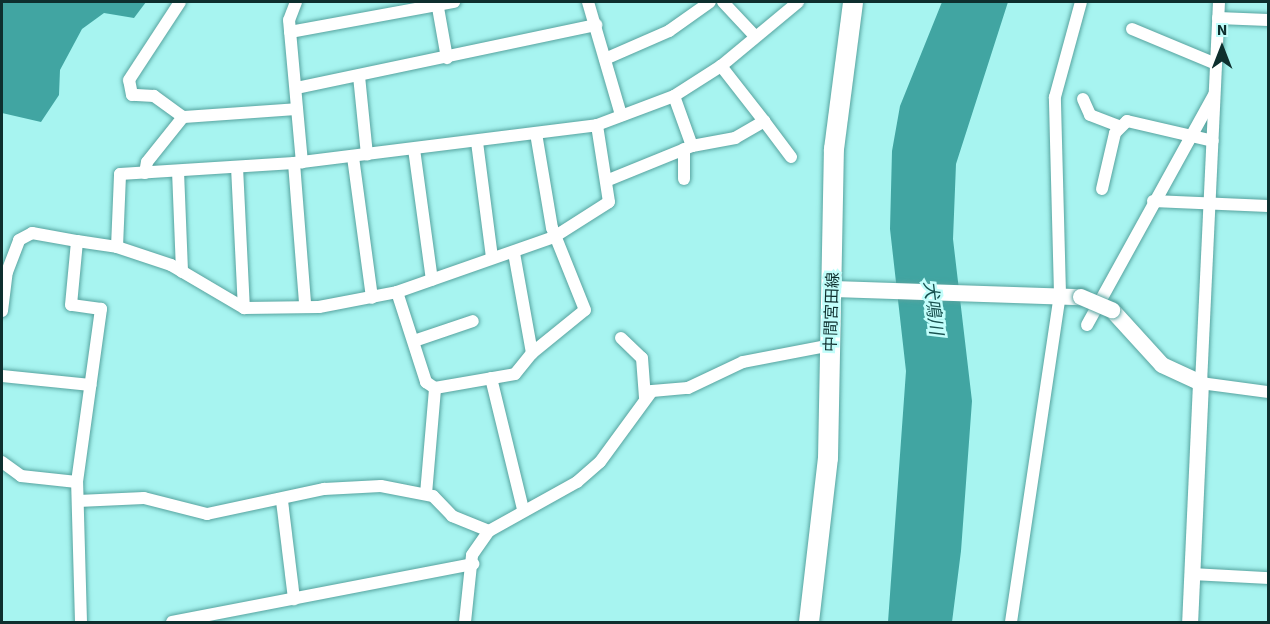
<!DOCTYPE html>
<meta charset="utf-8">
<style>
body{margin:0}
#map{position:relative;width:1270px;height:624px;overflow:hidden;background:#a7f4f0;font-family:"Source Sans 3","Noto Sans JP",sans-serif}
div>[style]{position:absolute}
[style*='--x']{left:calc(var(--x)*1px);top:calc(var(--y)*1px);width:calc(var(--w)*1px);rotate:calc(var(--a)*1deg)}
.water>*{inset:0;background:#41a5a2}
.roads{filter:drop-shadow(0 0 2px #57a39f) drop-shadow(0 0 2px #57a39f)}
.street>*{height:12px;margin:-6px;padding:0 6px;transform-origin:6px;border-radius:6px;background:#fff}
.secondary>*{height:16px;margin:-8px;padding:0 8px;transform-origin:8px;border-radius:8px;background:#fff}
.primary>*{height:20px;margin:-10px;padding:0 10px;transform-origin:10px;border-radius:10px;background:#fff}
.bridges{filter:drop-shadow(0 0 2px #57a39f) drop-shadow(0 0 2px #57a39f)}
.secondary-bridge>*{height:16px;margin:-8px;padding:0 8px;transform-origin:8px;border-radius:8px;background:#fff}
span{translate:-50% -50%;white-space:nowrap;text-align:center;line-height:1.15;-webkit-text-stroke:5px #c2fefb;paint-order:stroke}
.street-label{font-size:16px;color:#0e2f2e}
.water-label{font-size:18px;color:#1a5351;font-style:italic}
.frame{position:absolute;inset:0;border:3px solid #0e2f2e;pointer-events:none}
.north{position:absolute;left:1192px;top:18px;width:60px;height:60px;-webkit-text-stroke:4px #c2fefb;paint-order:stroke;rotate:0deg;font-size:16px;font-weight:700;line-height:24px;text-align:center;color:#0e2f2e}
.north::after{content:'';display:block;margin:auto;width:21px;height:27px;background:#0e2f2e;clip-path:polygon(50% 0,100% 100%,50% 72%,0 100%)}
</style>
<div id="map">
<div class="water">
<div style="clip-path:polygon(2px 2px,146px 2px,134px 18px,104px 13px,82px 29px,60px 70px,59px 95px,41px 122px,2px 113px)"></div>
<div style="clip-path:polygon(942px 2px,1008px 2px,956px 164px,953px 239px,972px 401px,961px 551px,952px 622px,888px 622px,906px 371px,890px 229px,892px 151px,900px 106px)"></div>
</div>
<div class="roads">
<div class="street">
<div style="--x:296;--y:2;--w:19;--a:111"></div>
<div style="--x:289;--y:20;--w:143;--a:84.8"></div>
<div style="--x:437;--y:2;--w:57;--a:79.9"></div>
<div style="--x:588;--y:2;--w:118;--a:73.7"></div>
<div style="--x:723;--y:2;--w:45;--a:46.8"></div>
<div style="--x:1219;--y:2;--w:381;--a:92.7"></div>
<div style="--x:1201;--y:383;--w:68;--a:7.7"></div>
<div style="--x:1218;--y:18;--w:50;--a:2.3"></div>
<div style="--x:1132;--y:29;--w:91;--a:22.6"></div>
<div style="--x:290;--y:32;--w:167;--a:-10.4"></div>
<div style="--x:605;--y:59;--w:70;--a:-23.6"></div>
<div style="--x:669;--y:31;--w:50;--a:-35.3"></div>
<div style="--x:359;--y:76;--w:79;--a:84.2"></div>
<div style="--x:297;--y:88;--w:306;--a:-11.9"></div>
<div style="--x:1083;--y:99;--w:17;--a:66"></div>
<div style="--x:1090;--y:115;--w:30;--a:21"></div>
<div style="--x:183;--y:117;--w:114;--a:-4"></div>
<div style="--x:764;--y:121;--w:45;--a:53.1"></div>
<div style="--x:477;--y:142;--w:117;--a:82.6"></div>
<div style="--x:692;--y:146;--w:44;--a:-10.5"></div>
<div style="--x:735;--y:138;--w:34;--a:-30"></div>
<div style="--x:764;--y:121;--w:70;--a:-128"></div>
<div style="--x:414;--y:149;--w:132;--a:82.2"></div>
<div style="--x:353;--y:157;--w:142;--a:82.3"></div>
<div style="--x:294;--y:163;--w:141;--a:85.5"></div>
<div style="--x:237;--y:167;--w:141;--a:87.2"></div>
<div style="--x:178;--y:171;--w:101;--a:87.7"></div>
<div style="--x:145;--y:173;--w:11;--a:-80"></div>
<div style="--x:147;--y:162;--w:58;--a:-51.3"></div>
<div style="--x:183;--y:117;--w:36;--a:-144"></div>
<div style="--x:154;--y:96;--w:22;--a:-177"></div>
<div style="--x:132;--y:95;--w:15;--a:-101"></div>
<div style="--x:129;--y:80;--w:93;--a:-56.8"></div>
<div style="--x:684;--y:179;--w:30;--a:-90"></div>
<div style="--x:606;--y:181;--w:93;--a:-22.1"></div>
<div style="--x:692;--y:146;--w:53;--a:-109.8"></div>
<div style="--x:1102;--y:189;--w:57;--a:-76.9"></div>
<div style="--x:1115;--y:133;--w:17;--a:-45"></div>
<div style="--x:1127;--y:121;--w:88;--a:13.1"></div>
<div style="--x:1153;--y:201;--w:115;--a:2.5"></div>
<div style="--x:117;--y:247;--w:73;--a:-87.6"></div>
<div style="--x:120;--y:174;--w:174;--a:-3.6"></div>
<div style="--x:294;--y:163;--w:305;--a:-7.1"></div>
<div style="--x:597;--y:125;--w:82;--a:-20.6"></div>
<div style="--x:674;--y:96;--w:56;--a:-32.6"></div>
<div style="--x:721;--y:66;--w:100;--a:-39.7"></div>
<div style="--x:514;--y:253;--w:102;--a:79.8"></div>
<div style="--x:532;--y:353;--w:68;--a:-39.1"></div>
<div style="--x:585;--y:310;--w:88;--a:-111.9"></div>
<div style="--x:552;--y:228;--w:96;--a:-99.6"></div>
<div style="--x:397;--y:292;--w:95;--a:72.1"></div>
<div style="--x:426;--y:382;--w:11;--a:34"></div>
<div style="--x:435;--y:388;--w:81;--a:-9.9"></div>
<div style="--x:515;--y:374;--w:27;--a:-51"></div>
<div style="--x:2;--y:311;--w:39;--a:-83"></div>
<div style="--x:7;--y:272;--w:34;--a:-69"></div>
<div style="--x:19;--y:240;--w:15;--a:-28"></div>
<div style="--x:32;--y:233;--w:46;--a:10.1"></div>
<div style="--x:1087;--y:325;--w:263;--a:-61.1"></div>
<div style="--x:621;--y:338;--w:29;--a:44"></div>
<div style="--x:642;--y:358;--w:40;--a:85.7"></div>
<div style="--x:414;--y:341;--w:62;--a:-18.7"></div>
<div style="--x:2;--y:376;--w:89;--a:5.8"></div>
<div style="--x:491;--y:378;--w:135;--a:76.3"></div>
<div style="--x:2;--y:462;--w:24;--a:36"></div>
<div style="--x:21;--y:476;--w:56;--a:6.1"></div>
<div style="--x:426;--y:494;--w:106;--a:-85.1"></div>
<div style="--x:78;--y:501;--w:66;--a:-2.6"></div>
<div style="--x:144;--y:498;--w:65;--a:14.3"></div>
<div style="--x:207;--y:514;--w:120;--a:-12.1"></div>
<div style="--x:324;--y:489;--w:57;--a:-3"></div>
<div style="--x:381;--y:486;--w:53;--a:10.9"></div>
<div style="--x:433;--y:496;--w:28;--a:46"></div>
<div style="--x:452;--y:516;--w:40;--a:22"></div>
<div style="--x:282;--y:501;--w:99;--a:83"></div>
<div style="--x:1193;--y:574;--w:75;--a:3.1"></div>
<div style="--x:81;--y:622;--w:140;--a:-91.6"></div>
<div style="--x:77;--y:482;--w:175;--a:-82.1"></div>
<div style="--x:101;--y:309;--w:30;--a:-172"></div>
<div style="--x:71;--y:305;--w:64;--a:-84.6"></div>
<div style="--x:77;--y:241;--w:40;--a:8.5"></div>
<div style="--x:117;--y:247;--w:57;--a:18.4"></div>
<div style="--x:171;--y:265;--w:85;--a:30.5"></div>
<div style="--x:244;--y:308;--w:75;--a:-0.8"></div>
<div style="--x:319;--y:307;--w:79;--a:-10.9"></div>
<div style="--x:397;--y:292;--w:166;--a:-19.3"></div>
<div style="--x:554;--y:237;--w:65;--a:-32.5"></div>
<div style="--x:609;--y:202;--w:78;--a:-98.9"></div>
<div style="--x:172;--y:622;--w:307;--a:-10.9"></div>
<div style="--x:465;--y:622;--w:67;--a:-84"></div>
<div style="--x:472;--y:555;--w:29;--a:-55"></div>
<div style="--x:489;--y:531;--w:101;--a:-29.1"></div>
<div style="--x:577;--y:482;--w:30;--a:-41"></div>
<div style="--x:600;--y:462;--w:88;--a:-53.8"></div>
<div style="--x:652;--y:391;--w:36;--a:-5"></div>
<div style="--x:688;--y:388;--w:61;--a:-25.3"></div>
<div style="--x:743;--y:362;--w:90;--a:-10.9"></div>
<div style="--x:1011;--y:622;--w:332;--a:-81.5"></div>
<div style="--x:1060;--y:294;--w:197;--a:-91.5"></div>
<div style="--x:1055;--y:97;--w:98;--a:-74.7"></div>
</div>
<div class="secondary">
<div style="--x:834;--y:289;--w:247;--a:1.9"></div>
<div style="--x:1112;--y:310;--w:74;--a:47.7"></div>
<div style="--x:1162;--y:365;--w:43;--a:24.8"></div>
<div style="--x:1201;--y:383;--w:239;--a:92.6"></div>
</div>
<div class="primary">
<div style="--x:809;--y:622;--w:165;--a:-83.4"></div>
<div style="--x:828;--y:458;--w:309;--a:-88.9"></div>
<div style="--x:834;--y:149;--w:148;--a:-82.6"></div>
</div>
</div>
<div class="bridges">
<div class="secondary-bridge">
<div style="--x:1081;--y:297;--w:34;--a:23"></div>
</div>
</div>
<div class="street-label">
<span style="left:832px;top:312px;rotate:-88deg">中間宮田線</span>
</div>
<div class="water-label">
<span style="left:932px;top:308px;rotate:83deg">犬鳴川</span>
</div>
<div class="frame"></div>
<div class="north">N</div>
</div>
